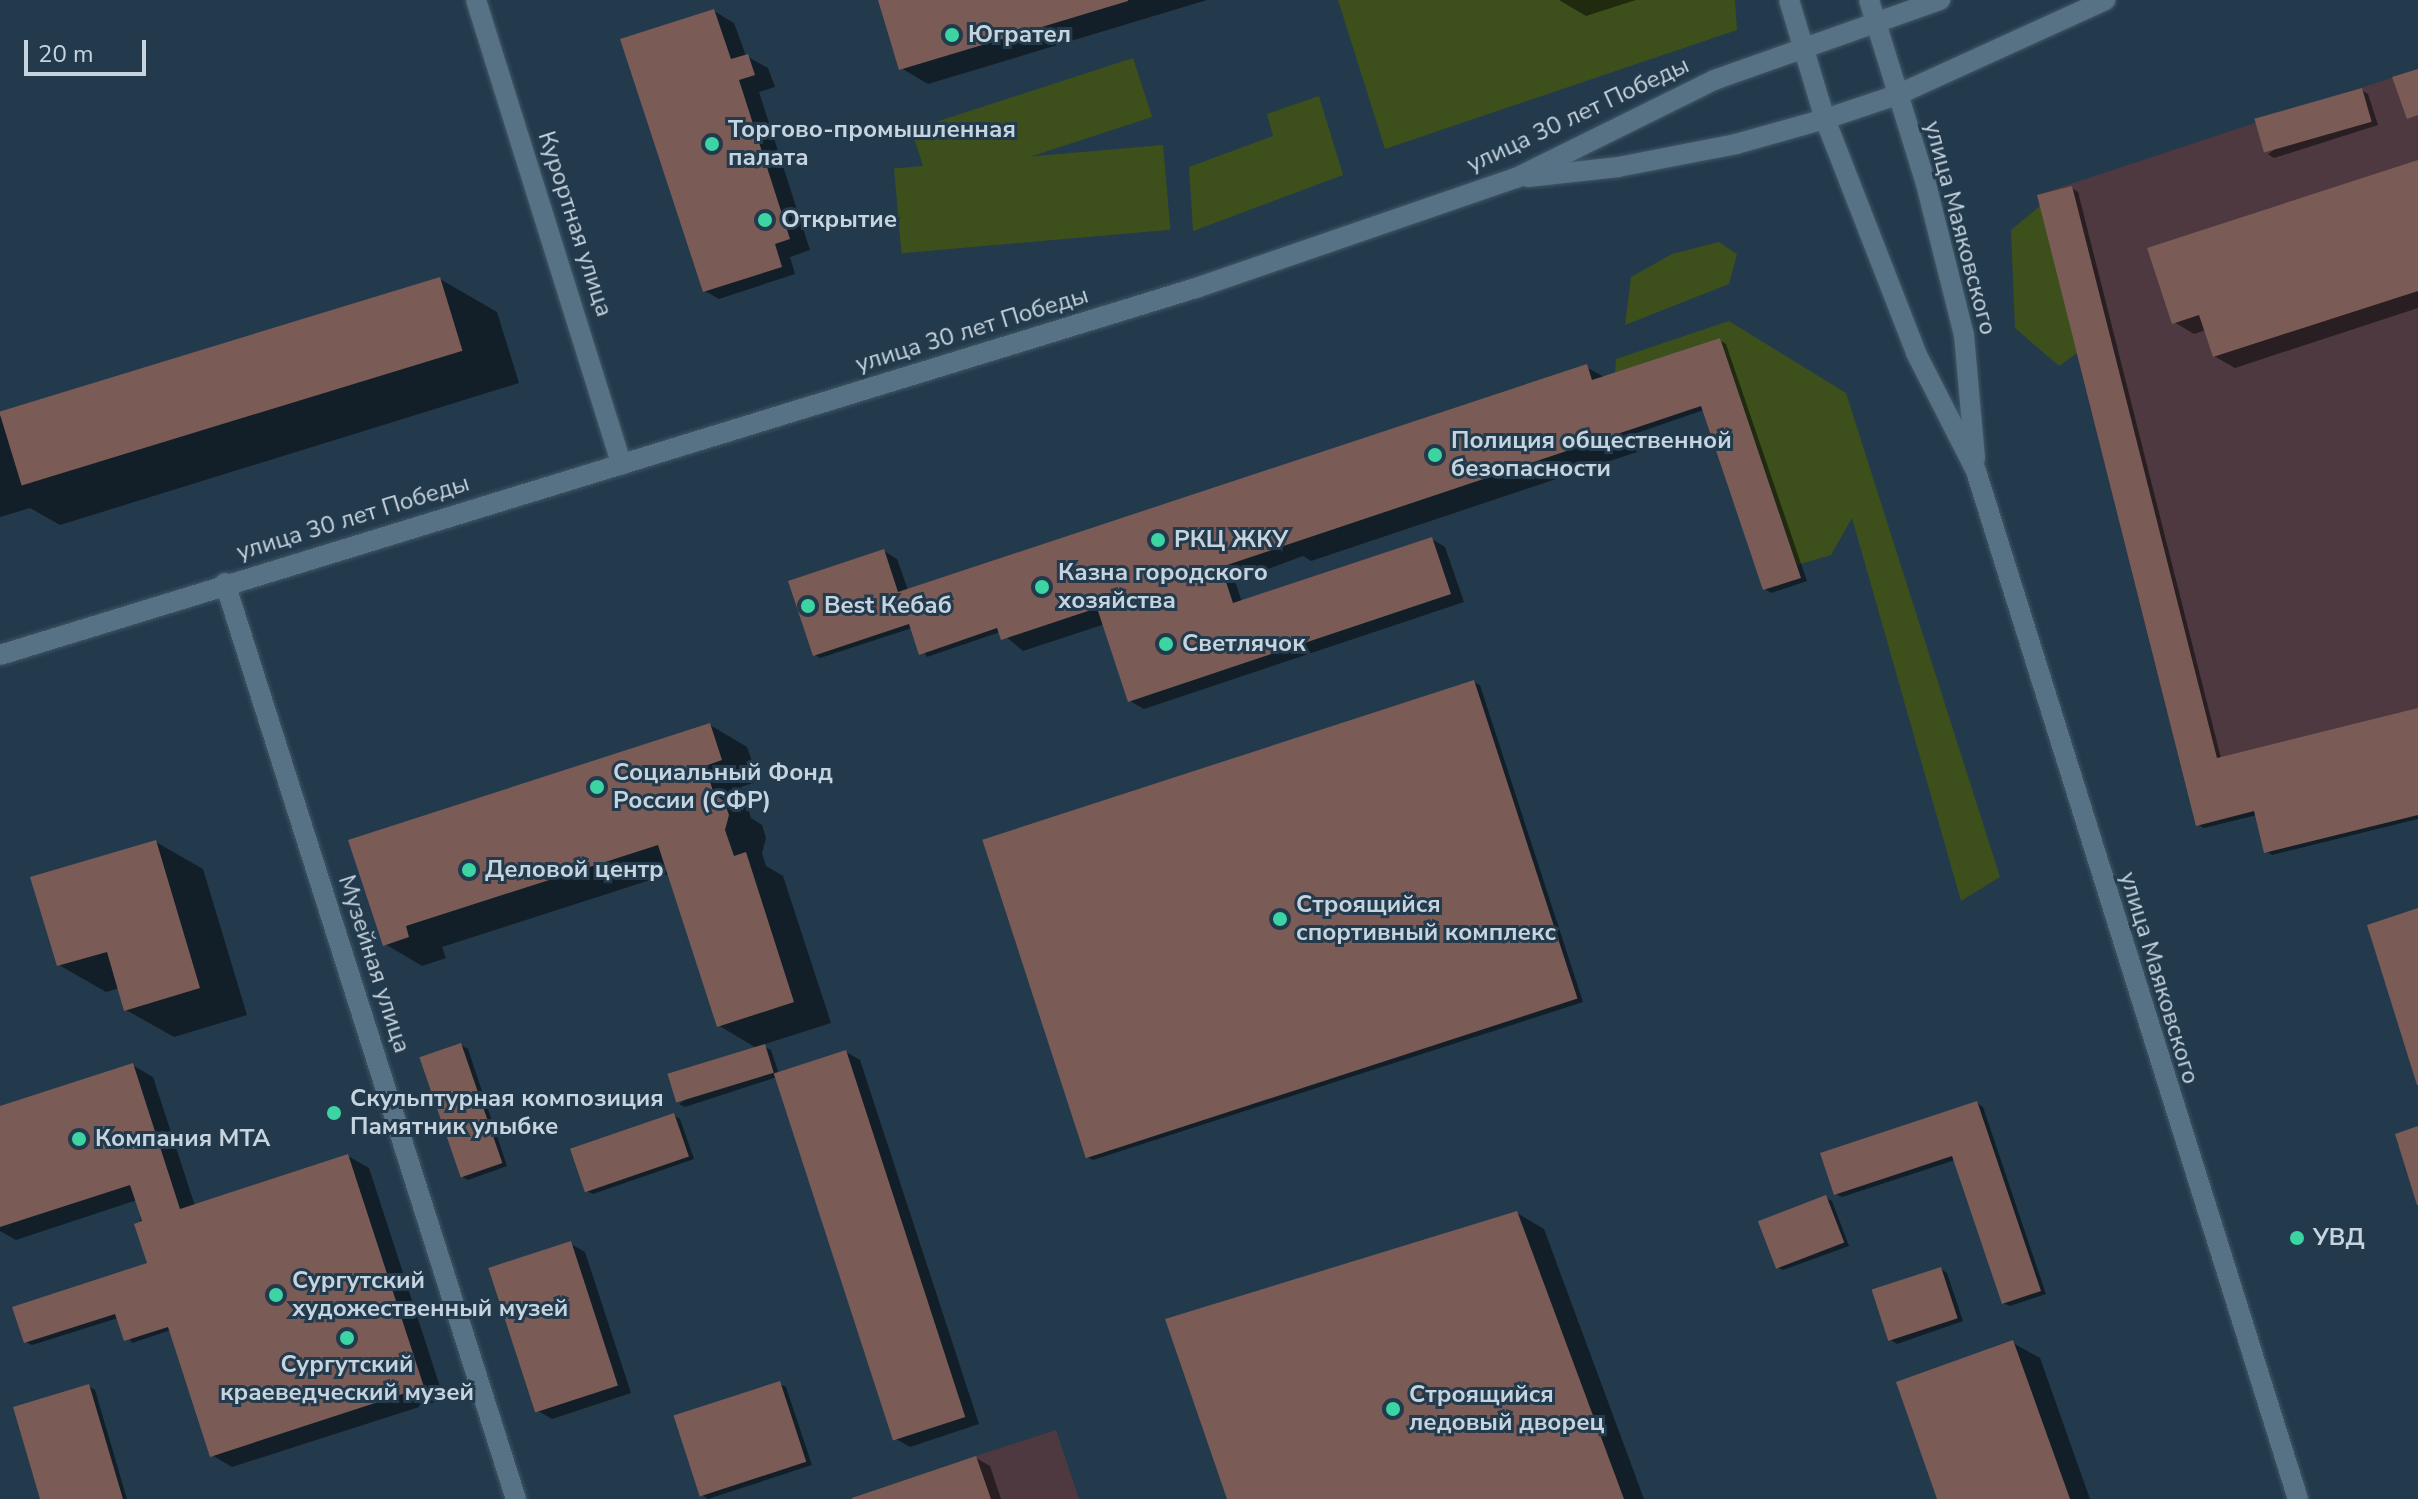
<!DOCTYPE html>
<meta charset="utf-8">
<style>
body{margin:0}
#map{position:relative;width:2418px;height:1499px;overflow:hidden;background:#223a4c;font-family:"Nunito Sans",sans-serif}
div>[style]{position:absolute}
[style*='--x']{left:calc(var(--x)*1px);top:calc(var(--y)*1px);width:calc(var(--w)*1px);rotate:calc(var(--a)*1deg)}
.industrial>*{inset:0;background:#4d393f}
.green>*{inset:0;background:#3d501c;transform-origin:0 0}
.shadow>*{inset:0;background:#0007}
.building>*{inset:0;background:#7b5b56;transform-origin:0 0}
.roads{filter:drop-shadow(0 0 2px #415765) drop-shadow(0 0 2px #415765)}
.minor>*{height:20px;margin:-10px;padding:0 10px;transform-origin:10px;border-radius:10px;background:#577185}
.secondary>*{height:20px;margin:-10px;padding:0 10px;transform-origin:10px;border-radius:10px;background:#577185}
.dots>*{width:22px;height:22px;translate:-50% -50%;box-sizing:border-box;border:4px solid #223a4c;border-radius:50%}
span{translate:-50% -50%;white-space:nowrap;text-align:center;line-height:1.15;-webkit-text-stroke:6px #223a4c;paint-order:stroke}
.poi-label{font-size:24px;color:#c6d4df;font-weight:700}
.left{translate:0 -50%;text-align:left}
.street-label{font-size:24px;color:#c6d4df}
.scale{position:absolute;left:24px;top:40px;width:122px;height:36px;box-sizing:border-box;border:4px solid #c6d4df;border-top:0;padding-left:10px;font-size:24px;line-height:28px;white-space:nowrap;color:#c6d4df;-webkit-text-stroke:6px #223a4c;paint-order:stroke}
</style>
<div id="map">
<div class="industrial">
<div style="clip-path:polygon(2418px 69px,2418px 770px,2196px 826px,2037px 195px)"></div>
<div style="clip-path:polygon(1056px 1430px,1079px 1499px,850px 1499px,976px 1456px)"></div>
</div>
<div class="green">
<div style="clip-path:polygon(1338px 0,1735px 0,1737px 30px,1385px 149px)"></div>
<div style="left:1133px;top:58px;width:62px;height:233px;rotate:72deg"></div>
<div style="clip-path:polygon(1319px 96px,1343px 175px,1193px 231px,1189px 167px,1273px 136px,1267px 114px)"></div>
<div style="left:1163px;top:145px;width:85px;height:270px;rotate:85deg"></div>
<div style="clip-path:polygon(2040px 206px,2077px 353px,2059px 366px,2015px 328px,2011px 230px)"></div>
<div style="clip-path:polygon(1719px 242px,1737px 254px,1729px 284px,1625px 325px,1631px 277px,1672px 254px)"></div>
<div style="clip-path:polygon(1729px 321px,1846px 393px,2000px 877px,1961px 901px,1852px 518px,1831px 555px,1797px 565px,1720px 338px,1615px 373px,1616px 359px)"></div>
</div>
<div class="shadow">
<div style="clip-path:polygon(885px 0,1207px 0,928px 84px,901px 68px)"></div>
<div style="clip-path:polygon(1559px 0,1636px 0,1586px 16px)"></div>
<div style="clip-path:polygon(714px 11px,734px 23px,746px 56px,768px 68px,775px 87px,759px 92px,810px 250px,790px 257px,795px 274px,719px 299px,705px 291px)"></div>
<div style="clip-path:polygon(2361px 90px,2368px 94px,2378px 125px,2274px 158px,2268px 154px)"></div>
<div style="clip-path:polygon(2418px 162px,2418px 308px,2235px 368px,2214px 356px,2206px 330px,2194px 334px,2174px 322px)"></div>
<div style="clip-path:polygon(2072px 188px,2078px 192px,2221px 758px,2418px 710px,2418px 819px,2272px 855px,2266px 851px,2257px 815px,2204px 828px,2197px 824px)"></div>
<div style="clip-path:polygon(440px 279px,497px 312px,519px 383px,60px 525px,30px 508px,0 517px,0 416px)"></div>
<div style="clip-path:polygon(1720px 340px,1726px 344px,1807px 581px,1771px 593px,1765px 589px,1704px 410px,1631px 435px,1637px 452px,1311px 561px,1303px 556px,1235px 581px,1242px 602px,1432px 539px,1445px 547px,1464px 602px,1144px 709px,1130px 701px,1105px 624px,1023px 651px,1000px 632px,927px 657px,912px 628px,820px 658px,814px 654px,884px 551px,897px 559px,908px 590px,1586px 367px,1606px 378px)"></div>
<div style="clip-path:polygon(1473px 682px,1480px 685px,1583px 1002px,1093px 1160px,1087px 1157px)"></div>
<div style="clip-path:polygon(710px 725px,747px 747px,759px 781px,741px 787px,751px 818px,762px 825px,766px 838px,762px 853px,766px 866px,783px 876px,831px 1023px,762px 1045px,771px 1050px,779px 1074px,846px 1052px,860px 1060px,979px 1424px,910px 1447px,896px 1439px,777px 1077px,685px 1107px,679px 1104px,758px 1049px,718px 1025px,669px 874px,442px 947px,446px 958px,422px 966px,385px 944px,351px 841px)"></div>
<div style="clip-path:polygon(156px 842px,203px 869px,247px 1015px,174px 1037px,126px 1010px,120px 988px,106px 992px,59px 965px)"></div>
<div style="clip-path:polygon(461px 1045px,468px 1049px,507px 1166px,468px 1180px,461px 1176px)"></div>
<div style="clip-path:polygon(132px 1065px,153px 1077px,195px 1206px,348px 1156px,369px 1168px,444px 1399px,232px 1467px,212px 1455px,171px 1330px,132px 1343px,118px 1318px,32px 1345px,26px 1342px,149px 1265px,137px 1200px,16px 1240px,0 1231px,0 1108px)"></div>
<div style="clip-path:polygon(1977px 1103px,1983px 1107px,2046px 1294px,2010px 1306px,2003px 1303px,1955px 1160px,1842px 1197px,1836px 1194px)"></div>
<div style="clip-path:polygon(673px 1115px,680px 1119px,694px 1159px,593px 1194px,587px 1191px)"></div>
<div style="clip-path:polygon(1826px 1198px,1832px 1201px,1849px 1246px,1783px 1270px,1777px 1267px)"></div>
<div style="clip-path:polygon(1517px 1213px,1544px 1229px,1644px 1499px,1229px 1499px)"></div>
<div style="clip-path:polygon(571px 1244px,585px 1252px,631px 1393px,552px 1419px,538px 1411px)"></div>
<div style="clip-path:polygon(1941px 1269px,1947px 1273px,1963px 1321px,1897px 1344px,1891px 1340px)"></div>
<div style="clip-path:polygon(2013px 1343px,2040px 1358px,2090px 1499px,1939px 1499px)"></div>
<div style="clip-path:polygon(780px 1384px,786px 1387px,812px 1465px,708px 1499px,702px 1495px)"></div>
<div style="clip-path:polygon(88px 1386px,95px 1390px,127px 1499px,42px 1499px)"></div>
<div style="clip-path:polygon(976px 1458px,990px 1466px,1001px 1499px,857px 1499px)"></div>
</div>
<div class="building">
<div style="clip-path:polygon(878px 0,1128px 0,1128px 1px,899px 70px)"></div>
<div style="clip-path:polygon(714px 9px,731px 59px,748px 54px,755px 75px,739px 80px,790px 239px,775px 244px,782px 267px,703px 292px,620px 39px)"></div>
<div style="clip-path:polygon(2418px 69px,2418px 115px,2407px 119px,2392px 77px)"></div>
<div style="left:2362px;top:88px;width:35px;height:112px;rotate:74deg"></div>
<div style="clip-path:polygon(2418px 160px,2418px 291px,2213px 357px,2199px 315px,2172px 324px,2147px 248px)"></div>
<div style="clip-path:polygon(2072px 186px,2217px 758px,2418px 708px,2418px 815px,2264px 853px,2254px 811px,2196px 826px,2037px 195px)"></div>
<div style="left:440px;top:277px;width:77px;height:461px;rotate:73deg"></div>
<div style="clip-path:polygon(1720px 338px,1801px 578px,1763px 590px,1701px 406px,1221px 567px,1233px 603px,1432px 537px,1451px 594px,1128px 702px,1097px 608px,1001px 640px,997px 628px,919px 655px,909px 624px,813px 656px,788px 581px,884px 549px,898px 592px,1587px 364px,1592px 380px)"></div>
<div style="left:1474px;top:680px;width:335px;height:517px;rotate:72deg"></div>
<div style="clip-path:polygon(710px 723px,722px 760px,705px 766px,714px 794px,724px 801px,729px 815px,725px 830px,734px 856px,746px 852px,794px 1002px,717px 1027px,658px 845px,406px 926px,409px 937px,383px 946px,348px 840px)"></div>
<div style="clip-path:polygon(156px 840px,200px 988px,124px 1011px,107px 952px,57px 966px,30px 877px)"></div>
<div style="clip-path:polygon(2418px 908px,2418px 1085px,2417px 1085px,2367px 925px)"></div>
<div style="left:461px;top:1043px;width:127px;height:44px;rotate:71deg"></div>
<div style="left:765px;top:1044px;width:30px;height:102px;rotate:73deg"></div>
<div style="left:846px;top:1050px;width:386px;height:76px;rotate:72deg"></div>
<div style="clip-path:polygon(133px 1063px,180px 1209px,348px 1154px,424px 1387px,210px 1457px,168px 1327px,124px 1341px,115px 1314px,24px 1343px,12px 1307px,147px 1263px,134px 1224px,142px 1221px,130px 1185px,0 1227px,0 1106px)"></div>
<div style="clip-path:polygon(1977px 1101px,2041px 1291px,2002px 1304px,1952px 1156px,1834px 1195px,1820px 1153px)"></div>
<div style="left:674px;top:1113px;width:46px;height:110px;rotate:71deg"></div>
<div style="clip-path:polygon(2418px 1126px,2418px 1205px,2417px 1205px,2395px 1134px)"></div>
<div style="left:1826px;top:1195px;width:51px;height:73px;rotate:69deg"></div>
<div style="clip-path:polygon(1517px 1211px,1624px 1499px,1227px 1499px,1165px 1319px)"></div>
<div style="left:571px;top:1241px;width:152px;height:87px;rotate:72deg"></div>
<div style="left:1941px;top:1267px;width:54px;height:73px;rotate:72deg"></div>
<div style="clip-path:polygon(2013px 1340px,2070px 1499px,1937px 1499px,1896px 1382px)"></div>
<div style="left:780px;top:1381px;width:85px;height:112px;rotate:72deg"></div>
<div style="clip-path:polygon(89px 1384px,123px 1499px,40px 1499px,13px 1407px)"></div>
<div style="clip-path:polygon(976px 1456px,991px 1499px,852px 1499px,852px 1498px)"></div>
</div>
<div class="roads">
<div class="minor">
<div style="--x:476;--y:0;--w:487;--a:72.6"></div>
<div style="--x:225;--y:583;--w:961;--a:72.38"></div>
</div>
<div class="secondary">
<div style="--x:1789;--y:0;--w:124;--a:73.2"></div>
<div style="--x:1825;--y:119;--w:251;--a:68.7"></div>
<div style="--x:1916;--y:353;--w:132;--a:63"></div>
<div style="--x:1976;--y:471;--w:1077;--a:72.61"></div>
<div style="--x:1869;--y:0;--w:193;--a:72.8"></div>
<div style="--x:1926;--y:184;--w:156;--a:75.9"></div>
<div style="--x:1964;--y:335;--w:124;--a:84.9"></div>
<div style="--x:1528;--y:177;--w:91;--a:-6.3"></div>
<div style="--x:1618;--y:167;--w:120;--a:-11"></div>
<div style="--x:1736;--y:144;--w:92;--a:-15.7"></div>
<div style="--x:1825;--y:119;--w:76;--a:-18.4"></div>
<div style="--x:1897;--y:95;--w:229;--a:-24.5"></div>
<div style="--x:0;--y:655;--w:1251;--a:-17.06"></div>
<div style="--x:1196;--y:288;--w:338;--a:-19"></div>
<div style="--x:1516;--y:178;--w:221;--a:-26.3"></div>
<div style="--x:1714;--y:80;--w:240;--a:-19.5"></div>
</div>
</div>
<div class="dots">
<div style="left:952px;top:35px;background:#3dd4a3"></div>
<div style="left:712px;top:144px;background:#3dd4a3"></div>
<div style="left:765px;top:220px;background:#3dd4a3"></div>
<div style="left:1435px;top:455px;background:#3dd4a3"></div>
<div style="left:1158px;top:540px;background:#3dd4a3"></div>
<div style="left:1042px;top:587px;background:#3dd4a3"></div>
<div style="left:808px;top:606px;background:#3dd4a3"></div>
<div style="left:1166px;top:644px;background:#3dd4a3"></div>
<div style="left:597px;top:787px;background:#3dd4a3"></div>
<div style="left:469px;top:870px;background:#3dd4a3"></div>
<div style="left:1280px;top:919px;background:#3dd4a3"></div>
<div style="left:334px;top:1113px;background:#3dd4a3"></div>
<div style="left:79px;top:1139px;background:#3dd4a3"></div>
<div style="left:2297px;top:1238px;background:#3dd4a3"></div>
<div style="left:276px;top:1295px;background:#3dd4a3"></div>
<div style="left:347px;top:1338px;background:#3dd4a3"></div>
<div style="left:1393px;top:1409px;background:#3dd4a3"></div>
</div>
<div class="poi-label">
<span class="left" style="left:968px;top:35px">Югрател</span>
<span class="left" style="left:728px;top:144px">Торгово-промышленная<br>палата</span>
<span class="left" style="left:781px;top:220px">Открытие</span>
<span class="left" style="left:1451px;top:455px">Полиция общественной<br>безопасности</span>
<span class="left" style="left:1174px;top:540px">РКЦ ЖКУ</span>
<span class="left" style="left:1058px;top:587px">Казна городского<br>хозяйства</span>
<span class="left" style="left:824px;top:606px">Best Кебаб</span>
<span class="left" style="left:1182px;top:644px">Светлячок</span>
<span class="left" style="left:613px;top:787px">Социальный Фонд<br>России (СФР)</span>
<span class="left" style="left:485px;top:870px">Деловой центр</span>
<span class="left" style="left:1296px;top:919px">Строящийся<br>спортивный комплекс</span>
<span class="left" style="left:350px;top:1113px">Скульптурная композиция<br>Памятник улыбке</span>
<span class="left" style="left:95px;top:1139px">Компания MTA</span>
<span class="left" style="left:2313px;top:1238px">УВД</span>
<span class="left" style="left:292px;top:1295px">Сургутский<br>художественный музей</span>
<span style="left:347px;top:1379px">Сургутский<br>краеведческий музей</span>
<span class="left" style="left:1409px;top:1409px">Строящийся<br>ледовый дворец</span>
</div>
<div class="street-label">
<span style="left:1578px;top:115px;rotate:-25deg">улица 30 лет Победы</span>
<span style="left:575px;top:224px;rotate:72deg">Курортная улица</span>
<span style="left:1960px;top:228px;rotate:75deg">улица Маяковского</span>
<span style="left:972px;top:330px;rotate:-17deg">улица 30 лет Победы</span>
<span style="left:353px;top:518px;rotate:-17deg">улица 30 лет Победы</span>
<span style="left:374px;top:964px;rotate:72deg">Музейная улица</span>
<span style="left:2159px;top:978px;rotate:73deg">улица Маяковского</span>
</div>
<div class="scale">20 m</div>
</div>
